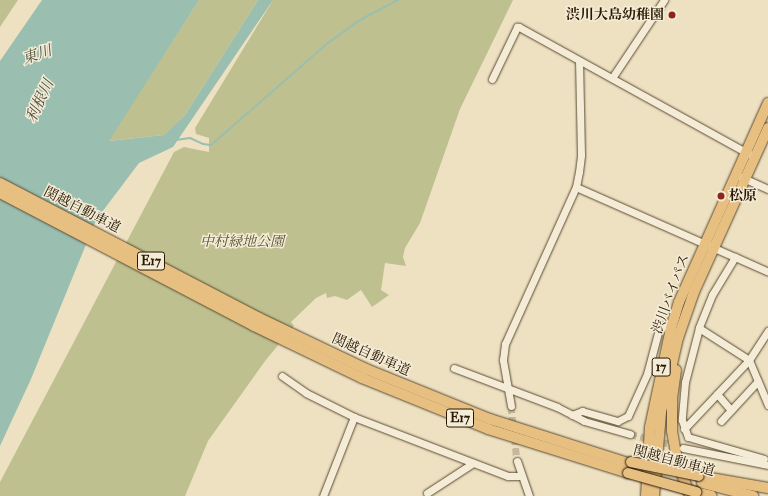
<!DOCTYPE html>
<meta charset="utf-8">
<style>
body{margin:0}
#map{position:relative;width:768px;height:496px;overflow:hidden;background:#eee1c2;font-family:"IM FELL Double Pica","Noto Serif JP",serif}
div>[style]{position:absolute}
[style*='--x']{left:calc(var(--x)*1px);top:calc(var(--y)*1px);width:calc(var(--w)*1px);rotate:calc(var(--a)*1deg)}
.green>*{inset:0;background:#bec18f}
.water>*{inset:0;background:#9abeaf}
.stream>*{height:2px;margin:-1px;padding:0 1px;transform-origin:1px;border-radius:1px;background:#9abeaf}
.minor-tunnel>*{height:7px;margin-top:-3.5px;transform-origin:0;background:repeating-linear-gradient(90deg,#c6b99b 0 7px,transparent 0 10.5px)}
.roads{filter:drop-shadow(0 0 1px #5a4a31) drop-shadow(0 0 1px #5a4a31)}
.minor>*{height:7px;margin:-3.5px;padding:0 3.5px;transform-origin:3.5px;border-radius:3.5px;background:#f4ecd7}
.highway>*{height:10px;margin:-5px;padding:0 5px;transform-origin:5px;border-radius:5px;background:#e7c081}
.bridges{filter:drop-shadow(0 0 1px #281701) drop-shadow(0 0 1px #281701)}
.highway-bridge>*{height:10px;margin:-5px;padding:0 5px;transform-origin:5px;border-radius:5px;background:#e7c081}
.dots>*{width:11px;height:11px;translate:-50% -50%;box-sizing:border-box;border:2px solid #f4ecd7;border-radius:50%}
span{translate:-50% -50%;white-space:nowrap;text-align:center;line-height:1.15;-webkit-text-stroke:3px #f4ecd7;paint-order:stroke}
.shield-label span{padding:1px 3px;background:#f4ecd7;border:1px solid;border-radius:3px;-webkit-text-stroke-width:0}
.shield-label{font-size:13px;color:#281701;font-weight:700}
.poi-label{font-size:14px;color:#281701;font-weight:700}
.right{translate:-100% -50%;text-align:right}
.left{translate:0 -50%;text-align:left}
.street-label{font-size:14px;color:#281701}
.park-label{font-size:14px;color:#5c5233;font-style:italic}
.water-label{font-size:15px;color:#50513e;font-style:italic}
</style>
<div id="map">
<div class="green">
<div style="clip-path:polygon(0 0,18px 0,0 27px)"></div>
<div style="clip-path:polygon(199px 0,258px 0,185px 115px,164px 135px,108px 141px)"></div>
<div style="clip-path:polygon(273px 0,513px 0,460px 109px,420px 223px,405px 248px,403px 257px,406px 266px,385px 263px,381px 290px,389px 295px,372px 307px,361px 290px,347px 300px,335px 296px,327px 298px,326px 293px,316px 298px,291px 322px,294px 326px,265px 361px,208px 441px,185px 496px,0 496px,0 482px,174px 152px,184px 147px,209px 152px,209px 138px,196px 134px,195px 128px)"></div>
</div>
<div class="water">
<div style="clip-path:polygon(42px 0,199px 0,109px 141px,164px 135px,185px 115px,258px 0,273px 0,173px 147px,139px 163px,96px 220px,31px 379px,0 446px,0 61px)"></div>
</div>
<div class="stream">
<div style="--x:176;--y:140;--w:14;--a:-8"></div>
<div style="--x:190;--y:138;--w:14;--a:25"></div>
<div style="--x:203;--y:144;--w:8;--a:7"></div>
<div style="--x:211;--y:145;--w:155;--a:-41.1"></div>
<div style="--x:328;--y:43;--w:39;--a:-36"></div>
<div style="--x:360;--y:20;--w:43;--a:-27.8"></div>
</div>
<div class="minor-tunnel">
<div style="--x:511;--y:406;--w:55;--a:83.8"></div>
<div style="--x:630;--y:434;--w:50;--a:13.8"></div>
</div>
<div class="roads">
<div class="minor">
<div style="--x:612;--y:78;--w:94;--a:-56.3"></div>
<div style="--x:492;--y:79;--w:58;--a:-64.3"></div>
<div style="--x:517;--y:27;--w:2;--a:0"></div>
<div style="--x:519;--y:27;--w:263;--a:28.9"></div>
<div style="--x:741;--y:177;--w:30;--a:24"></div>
<div style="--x:576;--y:187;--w:174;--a:23.8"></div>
<div style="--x:735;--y:257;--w:44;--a:121.2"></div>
<div style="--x:712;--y:295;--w:35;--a:112"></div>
<div style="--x:699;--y:328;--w:56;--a:104.5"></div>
<div style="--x:685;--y:382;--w:38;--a:95"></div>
<div style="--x:682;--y:420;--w:18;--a:71"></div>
<div style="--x:688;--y:437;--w:79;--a:16.1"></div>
<div style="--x:735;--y:257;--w:36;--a:24"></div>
<div style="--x:699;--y:328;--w:59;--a:32.6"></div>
<div style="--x:749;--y:360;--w:49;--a:67.1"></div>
<div style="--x:454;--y:368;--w:110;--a:20.7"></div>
<div style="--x:557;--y:407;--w:30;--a:27"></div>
<div style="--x:584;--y:421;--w:48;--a:15.8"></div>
<div style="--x:282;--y:376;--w:29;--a:35"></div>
<div style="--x:306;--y:393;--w:54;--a:26.6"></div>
<div style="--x:354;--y:417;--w:165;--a:21"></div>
<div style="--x:508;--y:476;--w:12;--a:0"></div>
<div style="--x:717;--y:394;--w:21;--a:49"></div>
<div style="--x:511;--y:406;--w:47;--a:-99.9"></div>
<div style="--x:503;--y:360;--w:16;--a:-83"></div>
<div style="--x:505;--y:344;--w:172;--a:-65.7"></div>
<div style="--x:576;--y:187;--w:15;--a:-79"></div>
<div style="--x:579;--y:172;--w:17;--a:-83"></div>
<div style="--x:581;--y:155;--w:94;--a:-91.2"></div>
<div style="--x:572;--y:415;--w:11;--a:-22"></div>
<div style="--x:582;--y:411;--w:37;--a:16"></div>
<div style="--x:618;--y:421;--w:11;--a:-27"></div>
<div style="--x:628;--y:416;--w:46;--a:-65.7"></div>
<div style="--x:647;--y:374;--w:47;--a:-75.1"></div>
<div style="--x:659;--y:329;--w:4;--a:-45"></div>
<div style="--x:662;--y:326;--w:9;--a:13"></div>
<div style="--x:721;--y:421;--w:54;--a:-47.2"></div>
<div style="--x:684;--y:429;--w:95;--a:-46.7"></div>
<div style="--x:749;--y:360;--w:35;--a:-57"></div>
<div style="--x:683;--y:448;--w:87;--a:11.3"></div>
<div style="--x:517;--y:461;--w:37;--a:71"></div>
<div style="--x:427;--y:493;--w:55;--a:-33.1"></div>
<div style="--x:323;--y:496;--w:85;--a:-68.6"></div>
</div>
<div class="highway">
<div style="--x:0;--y:183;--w:292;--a:27.5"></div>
<div style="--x:259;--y:318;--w:119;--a:25.5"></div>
<div style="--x:366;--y:369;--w:134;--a:22"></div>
<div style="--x:490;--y:419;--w:148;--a:17.7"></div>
<div style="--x:0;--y:193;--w:287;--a:27.6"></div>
<div style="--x:254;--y:326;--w:120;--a:25.7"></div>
<div style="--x:362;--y:378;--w:136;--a:22"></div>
<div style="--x:488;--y:429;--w:147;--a:17.4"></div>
<div style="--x:676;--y:370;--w:30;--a:98"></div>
<div style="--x:672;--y:400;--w:31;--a:90"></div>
<div style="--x:672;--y:431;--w:34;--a:80"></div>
<div style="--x:678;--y:464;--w:34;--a:69"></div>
<div style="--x:699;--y:476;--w:70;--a:9.9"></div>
<div style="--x:702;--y:483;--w:53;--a:14.3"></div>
<div style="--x:696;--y:492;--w:16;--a:14"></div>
<div style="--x:646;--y:496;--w:69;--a:-86.7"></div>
<div style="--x:650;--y:427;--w:101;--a:-78"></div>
<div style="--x:671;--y:328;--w:27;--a:-73"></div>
<div style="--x:679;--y:302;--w:218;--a:-65.9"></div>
<div style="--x:654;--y:496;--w:84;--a:-85.2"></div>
<div style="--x:661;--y:412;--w:76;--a:-77.1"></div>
<div style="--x:678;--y:338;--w:49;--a:-70.8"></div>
<div style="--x:694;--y:292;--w:180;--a:-65.7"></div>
</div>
</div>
<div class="bridges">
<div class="highway-bridge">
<div style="--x:631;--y:462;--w:69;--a:11.6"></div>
<div style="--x:628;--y:473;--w:71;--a:15.6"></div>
</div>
</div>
<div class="dots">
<div style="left:672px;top:15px;background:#8f2418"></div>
<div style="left:721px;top:196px;background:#8f2418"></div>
</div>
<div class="shield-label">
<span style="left:151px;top:261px">E17</span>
<span style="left:661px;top:367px">17</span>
<span style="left:460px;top:418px">E17</span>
</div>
<div class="poi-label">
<span class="right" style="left:664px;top:15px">渋川大島幼稚園</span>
<span class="left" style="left:729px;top:196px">松原</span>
</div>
<div class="street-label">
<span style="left:82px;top:210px;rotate:27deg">関越自動車道</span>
<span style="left:671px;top:294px;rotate:-70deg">渋川バイパス</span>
<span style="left:371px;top:355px;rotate:24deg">関越自動車道</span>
<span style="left:674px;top:461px;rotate:15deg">関越自動車道</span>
</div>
<div class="park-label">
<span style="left:242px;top:242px">中村緑地公園</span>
</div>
<div class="water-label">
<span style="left:37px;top:55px;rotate:-19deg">東川</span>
<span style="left:40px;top:101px;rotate:-65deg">利根川</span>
</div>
</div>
